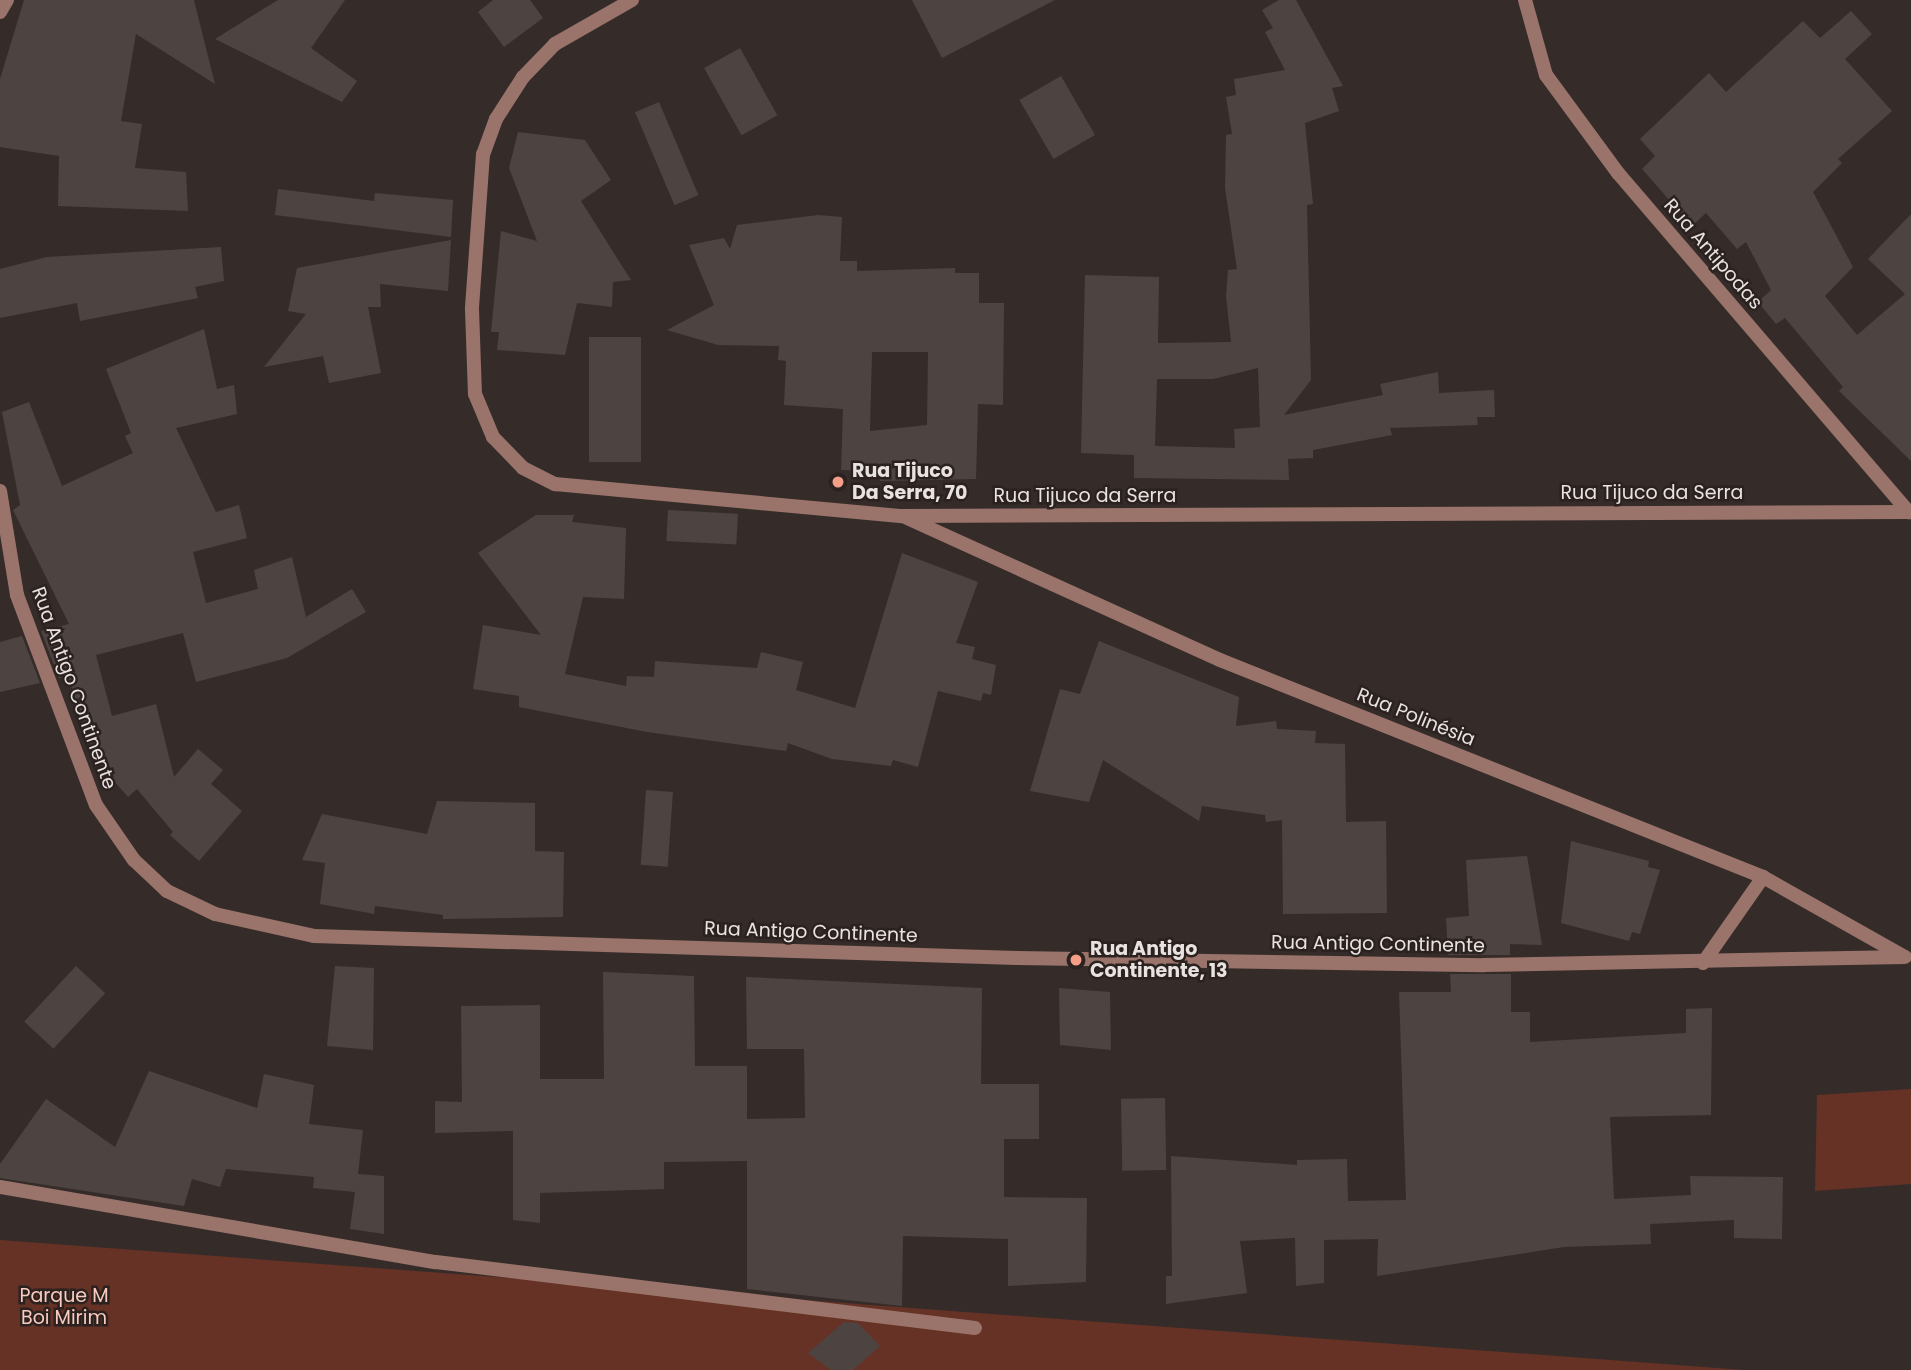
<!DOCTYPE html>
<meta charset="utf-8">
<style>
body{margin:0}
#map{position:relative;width:1911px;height:1370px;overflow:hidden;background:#352c2a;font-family:Poppins,sans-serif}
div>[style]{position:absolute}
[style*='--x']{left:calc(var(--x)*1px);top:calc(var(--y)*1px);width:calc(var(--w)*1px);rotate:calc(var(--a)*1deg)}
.green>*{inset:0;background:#653225}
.building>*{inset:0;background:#4d4441;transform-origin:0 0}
.minor>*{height:14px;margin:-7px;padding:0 7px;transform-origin:7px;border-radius:7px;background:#9a746a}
.dots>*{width:19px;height:19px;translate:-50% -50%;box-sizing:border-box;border:4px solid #2b2220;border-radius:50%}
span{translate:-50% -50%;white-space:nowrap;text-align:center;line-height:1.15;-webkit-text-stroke:5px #2b2220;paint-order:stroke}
.street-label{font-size:19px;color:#e8e2e0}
.poi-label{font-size:19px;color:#e8e2e0;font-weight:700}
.left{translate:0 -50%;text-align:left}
.park-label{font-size:19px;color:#f9cabd}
</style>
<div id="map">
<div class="green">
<div style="clip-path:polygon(1911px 1089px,1911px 1184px,1815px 1191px,1817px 1095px)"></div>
<div style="clip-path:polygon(0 1240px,1744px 1370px,0 1370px)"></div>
</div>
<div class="building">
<div style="clip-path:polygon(24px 0,194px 0,215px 84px,136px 34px,121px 121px,142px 124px,135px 168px,186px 172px,188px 211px,58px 206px,59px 156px,0 147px,0 79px)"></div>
<div style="clip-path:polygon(278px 0,345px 0,311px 48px,357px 81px,342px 102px,215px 39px)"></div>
<div style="clip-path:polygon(493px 0,530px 0,543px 18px,504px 47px,478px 12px)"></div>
<div style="clip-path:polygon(912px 0,1055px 0,942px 58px)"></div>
<div style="clip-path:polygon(evenodd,1279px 0,1296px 0,1343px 86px,1332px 88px,1339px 111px,1305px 123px,1313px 204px,1307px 205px,1311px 380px,1284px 415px,1383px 395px,1380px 384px,1438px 372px,1439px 393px,1494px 390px,1495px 417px,1477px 417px,1478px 425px,1390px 428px,1392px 435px,1313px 450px,1313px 458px,1288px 459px,1289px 480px,1134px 478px,1134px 455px,1081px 453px,1085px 275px,1159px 277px,1158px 343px,1231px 342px,1226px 296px,1228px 270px,1237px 269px,1225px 188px,1226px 135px,1232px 134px,1226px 97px,1236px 95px,1234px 79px,1285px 70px,1265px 32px,1273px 28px,1262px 10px,1279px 0,1258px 368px,1260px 427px,1234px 429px,1235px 448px,1155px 446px,1157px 379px,1213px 379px,1258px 368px)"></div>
<div style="clip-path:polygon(1851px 11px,1872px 34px,1845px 59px,1892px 111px,1838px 159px,1842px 163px,1813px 192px,1853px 267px,1825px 296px,1857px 335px,1905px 294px,1868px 259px,1911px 214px,1911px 461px,1839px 391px,1843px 387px,1785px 318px,1776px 324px,1758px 302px,1771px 290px,1746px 242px,1737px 249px,1706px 213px,1692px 226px,1642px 169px,1655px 156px,1640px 139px,1709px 73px,1726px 92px,1803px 21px,1820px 38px)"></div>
<div style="left:740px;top:48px;width:77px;height:41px;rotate:61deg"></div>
<div style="left:1061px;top:76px;width:68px;height:48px;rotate:60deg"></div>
<div style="left:659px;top:102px;width:101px;height:26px;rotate:67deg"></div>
<div style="clip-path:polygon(518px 132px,585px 140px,611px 180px,581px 201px,631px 280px,613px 282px,612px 307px,577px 303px,565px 355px,497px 350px,499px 332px,491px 332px,501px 231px,537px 241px,509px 168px)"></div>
<div style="clip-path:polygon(278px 189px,374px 201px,375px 193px,453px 200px,451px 237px,275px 215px)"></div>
<div style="clip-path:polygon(evenodd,818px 215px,842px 217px,840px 261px,857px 261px,857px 271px,955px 268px,955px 273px,979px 273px,979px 303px,1004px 303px,1003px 405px,978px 404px,976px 479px,880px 481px,880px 472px,841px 470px,843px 409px,784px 405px,786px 361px,778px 360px,779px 346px,718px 345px,667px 330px,714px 305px,689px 245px,724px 238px,730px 249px,737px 225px,818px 215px,872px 352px,928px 352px,927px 425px,870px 431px,872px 352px)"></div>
<div style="clip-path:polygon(451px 240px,448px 291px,380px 284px,381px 307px,368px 307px,381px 373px,329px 383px,323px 356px,264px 367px,306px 314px,288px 311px,297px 268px)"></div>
<div style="clip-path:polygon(221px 247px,224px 281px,195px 287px,198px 298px,80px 321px,77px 303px,0 318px,0 269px,47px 257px)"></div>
<div style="clip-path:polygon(204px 329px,217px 389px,234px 385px,237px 414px,176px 428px,216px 512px,239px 505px,247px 538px,193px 552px,206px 603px,258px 589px,254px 570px,292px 557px,306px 617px,352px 589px,366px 612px,287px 658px,196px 682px,183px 633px,96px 655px,112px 716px,156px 704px,174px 777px,198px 749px,223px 770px,211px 784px,242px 811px,199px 861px,170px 835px,173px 832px,137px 789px,128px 797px,94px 758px,68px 676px,59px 678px,41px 631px,69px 624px,13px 510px,20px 505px,2px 412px,29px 402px,62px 486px,133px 453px,125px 436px,131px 433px,106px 369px)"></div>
<div style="left:641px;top:337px;width:125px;height:52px;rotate:90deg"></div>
<div style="left:668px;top:510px;width:70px;height:31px;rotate:3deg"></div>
<div style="clip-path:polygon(536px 515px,574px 515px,572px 522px,626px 528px,624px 599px,583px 597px,565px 674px,626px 686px,627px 676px,654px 677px,655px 661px,757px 668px,761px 652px,803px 662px,796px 690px,855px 708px,902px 553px,978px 582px,956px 643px,975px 647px,972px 659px,996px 665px,991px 695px,983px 693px,981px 701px,938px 691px,918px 767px,893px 760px,891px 766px,832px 759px,788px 743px,786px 751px,647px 732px,519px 707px,519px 696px,473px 689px,483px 625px,541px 635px,478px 553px)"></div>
<div style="clip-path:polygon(22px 636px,40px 683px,0 692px,0 642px)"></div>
<div style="clip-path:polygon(1099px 641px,1239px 697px,1236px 726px,1276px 721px,1277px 729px,1316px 731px,1315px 743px,1345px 744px,1346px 822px,1386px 821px,1387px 913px,1283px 914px,1282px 820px,1266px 822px,1265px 815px,1202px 806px,1199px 821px,1103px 760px,1089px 802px,1030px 791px,1060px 689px,1080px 694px)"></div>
<div style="left:646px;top:790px;width:27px;height:75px;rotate:4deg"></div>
<div style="clip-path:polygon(437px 801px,535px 803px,535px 851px,564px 852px,563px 917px,443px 919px,443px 915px,375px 906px,374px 914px,320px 904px,325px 863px,302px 860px,322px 814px,427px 834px)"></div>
<div style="clip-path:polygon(1571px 841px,1649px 861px,1648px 867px,1660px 870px,1640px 934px,1632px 932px,1629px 941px,1561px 923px)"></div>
<div style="clip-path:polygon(1527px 856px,1542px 945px,1510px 944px,1510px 955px,1448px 955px,1446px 918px,1469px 916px,1466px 860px)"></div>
<div style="left:76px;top:966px;width:40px;height:76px;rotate:43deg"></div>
<div style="clip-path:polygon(335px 966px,374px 968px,373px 1050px,327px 1046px)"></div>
<div style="clip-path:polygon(603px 972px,694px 976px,695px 1066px,747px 1066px,747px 1119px,805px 1118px,804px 1049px,747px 1049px,746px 977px,982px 988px,981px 1084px,1039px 1084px,1039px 1139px,1004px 1139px,1004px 1197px,1087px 1198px,1086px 1282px,1008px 1286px,1008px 1239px,903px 1236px,902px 1306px,747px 1289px,747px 1161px,664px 1162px,664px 1189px,540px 1193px,540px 1223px,513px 1220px,513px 1131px,435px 1133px,435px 1101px,462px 1102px,461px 1006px,540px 1005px,540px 1079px,604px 1079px)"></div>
<div style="clip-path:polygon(1450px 974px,1511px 974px,1511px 1012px,1530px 1012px,1530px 1042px,1686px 1033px,1686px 1009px,1712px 1008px,1711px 1115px,1610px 1117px,1614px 1199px,1691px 1195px,1690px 1176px,1783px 1177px,1782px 1239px,1734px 1238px,1734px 1220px,1650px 1224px,1651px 1244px,1564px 1247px,1377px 1276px,1378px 1239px,1324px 1240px,1324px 1283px,1296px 1286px,1295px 1238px,1240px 1241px,1247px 1293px,1166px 1304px,1166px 1276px,1172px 1276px,1171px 1156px,1297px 1165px,1297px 1160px,1347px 1159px,1348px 1201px,1406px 1200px,1399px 992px,1451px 992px)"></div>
<div style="clip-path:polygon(1059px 988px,1110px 992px,1111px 1050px,1060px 1045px)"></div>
<div style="clip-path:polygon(149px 1071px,257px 1108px,264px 1074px,314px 1085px,309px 1124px,363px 1130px,358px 1174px,384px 1176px,384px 1234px,350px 1229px,355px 1192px,313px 1188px,314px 1177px,226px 1169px,220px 1187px,192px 1179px,184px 1206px,0 1178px,0 1164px,46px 1099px,115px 1147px)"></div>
<div style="left:1165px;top:1098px;width:72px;height:44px;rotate:89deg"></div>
<div style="clip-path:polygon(844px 1322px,858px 1323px,880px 1346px,853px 1370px,831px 1370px,808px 1353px)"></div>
</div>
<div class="minor">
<div style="--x:632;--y:0;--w:89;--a:150.3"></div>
<div style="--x:555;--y:44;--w:46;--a:134.1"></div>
<div style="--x:523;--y:77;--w:50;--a:122.7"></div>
<div style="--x:496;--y:119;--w:37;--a:110"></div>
<div style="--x:483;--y:154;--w:155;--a:94.1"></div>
<div style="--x:472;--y:309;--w:85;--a:88"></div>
<div style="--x:475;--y:394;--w:47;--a:67.3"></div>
<div style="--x:493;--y:437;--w:43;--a:45.9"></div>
<div style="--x:523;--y:468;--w:36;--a:27"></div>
<div style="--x:555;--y:484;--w:349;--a:5.3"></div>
<div style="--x:903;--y:516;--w:1008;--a:-0.23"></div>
<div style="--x:1525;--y:0;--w:78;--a:74.4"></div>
<div style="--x:1546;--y:75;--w:122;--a:53.7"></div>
<div style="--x:1618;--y:173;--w:447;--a:49.4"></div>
<div style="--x:0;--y:12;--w:14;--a:-60"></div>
<div style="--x:0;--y:491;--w:105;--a:80.7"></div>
<div style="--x:17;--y:595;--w:224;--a:69.4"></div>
<div style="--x:96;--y:805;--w:67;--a:55.4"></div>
<div style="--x:134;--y:860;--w:45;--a:43.2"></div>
<div style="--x:167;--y:891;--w:53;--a:25.6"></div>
<div style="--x:215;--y:914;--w:101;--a:12.5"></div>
<div style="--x:314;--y:936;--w:703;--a:1.79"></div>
<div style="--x:1017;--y:958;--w:467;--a:0.9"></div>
<div style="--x:1484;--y:965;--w:421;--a:-1.1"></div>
<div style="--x:907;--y:518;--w:344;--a:24.4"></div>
<div style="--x:1220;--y:660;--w:585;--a:21.78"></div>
<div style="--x:1763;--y:877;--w:161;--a:29.4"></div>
<div style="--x:1703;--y:963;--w:105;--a:-55.1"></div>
<div style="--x:0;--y:1187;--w:442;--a:9.8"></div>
<div style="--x:436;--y:1262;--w:543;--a:6.98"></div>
</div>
<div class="dots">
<div style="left:838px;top:482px;background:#f49e88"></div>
<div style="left:1076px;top:960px;background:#f49e88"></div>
</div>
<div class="street-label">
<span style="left:1713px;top:254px;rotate:49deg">Rua Antipodas</span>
<span style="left:1652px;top:493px">Rua Tijuco da Serra</span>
<span style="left:1085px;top:496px">Rua Tijuco da Serra</span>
<span style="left:74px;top:688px;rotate:70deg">Rua Antigo Continente</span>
<span style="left:1416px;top:717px;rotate:22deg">Rua Polinésia</span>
<span style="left:811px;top:932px;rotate:2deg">Rua Antigo Continente</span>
<span style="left:1378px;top:944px;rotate:1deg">Rua Antigo Continente</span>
</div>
<div class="poi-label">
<span class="left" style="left:852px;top:482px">Rua Tijuco<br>Da Serra, 70</span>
<span class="left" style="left:1090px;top:960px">Rua Antigo<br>Continente, 13</span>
</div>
<div class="park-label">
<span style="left:64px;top:1307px">Parque M<br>Boi Mirim</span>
</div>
</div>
